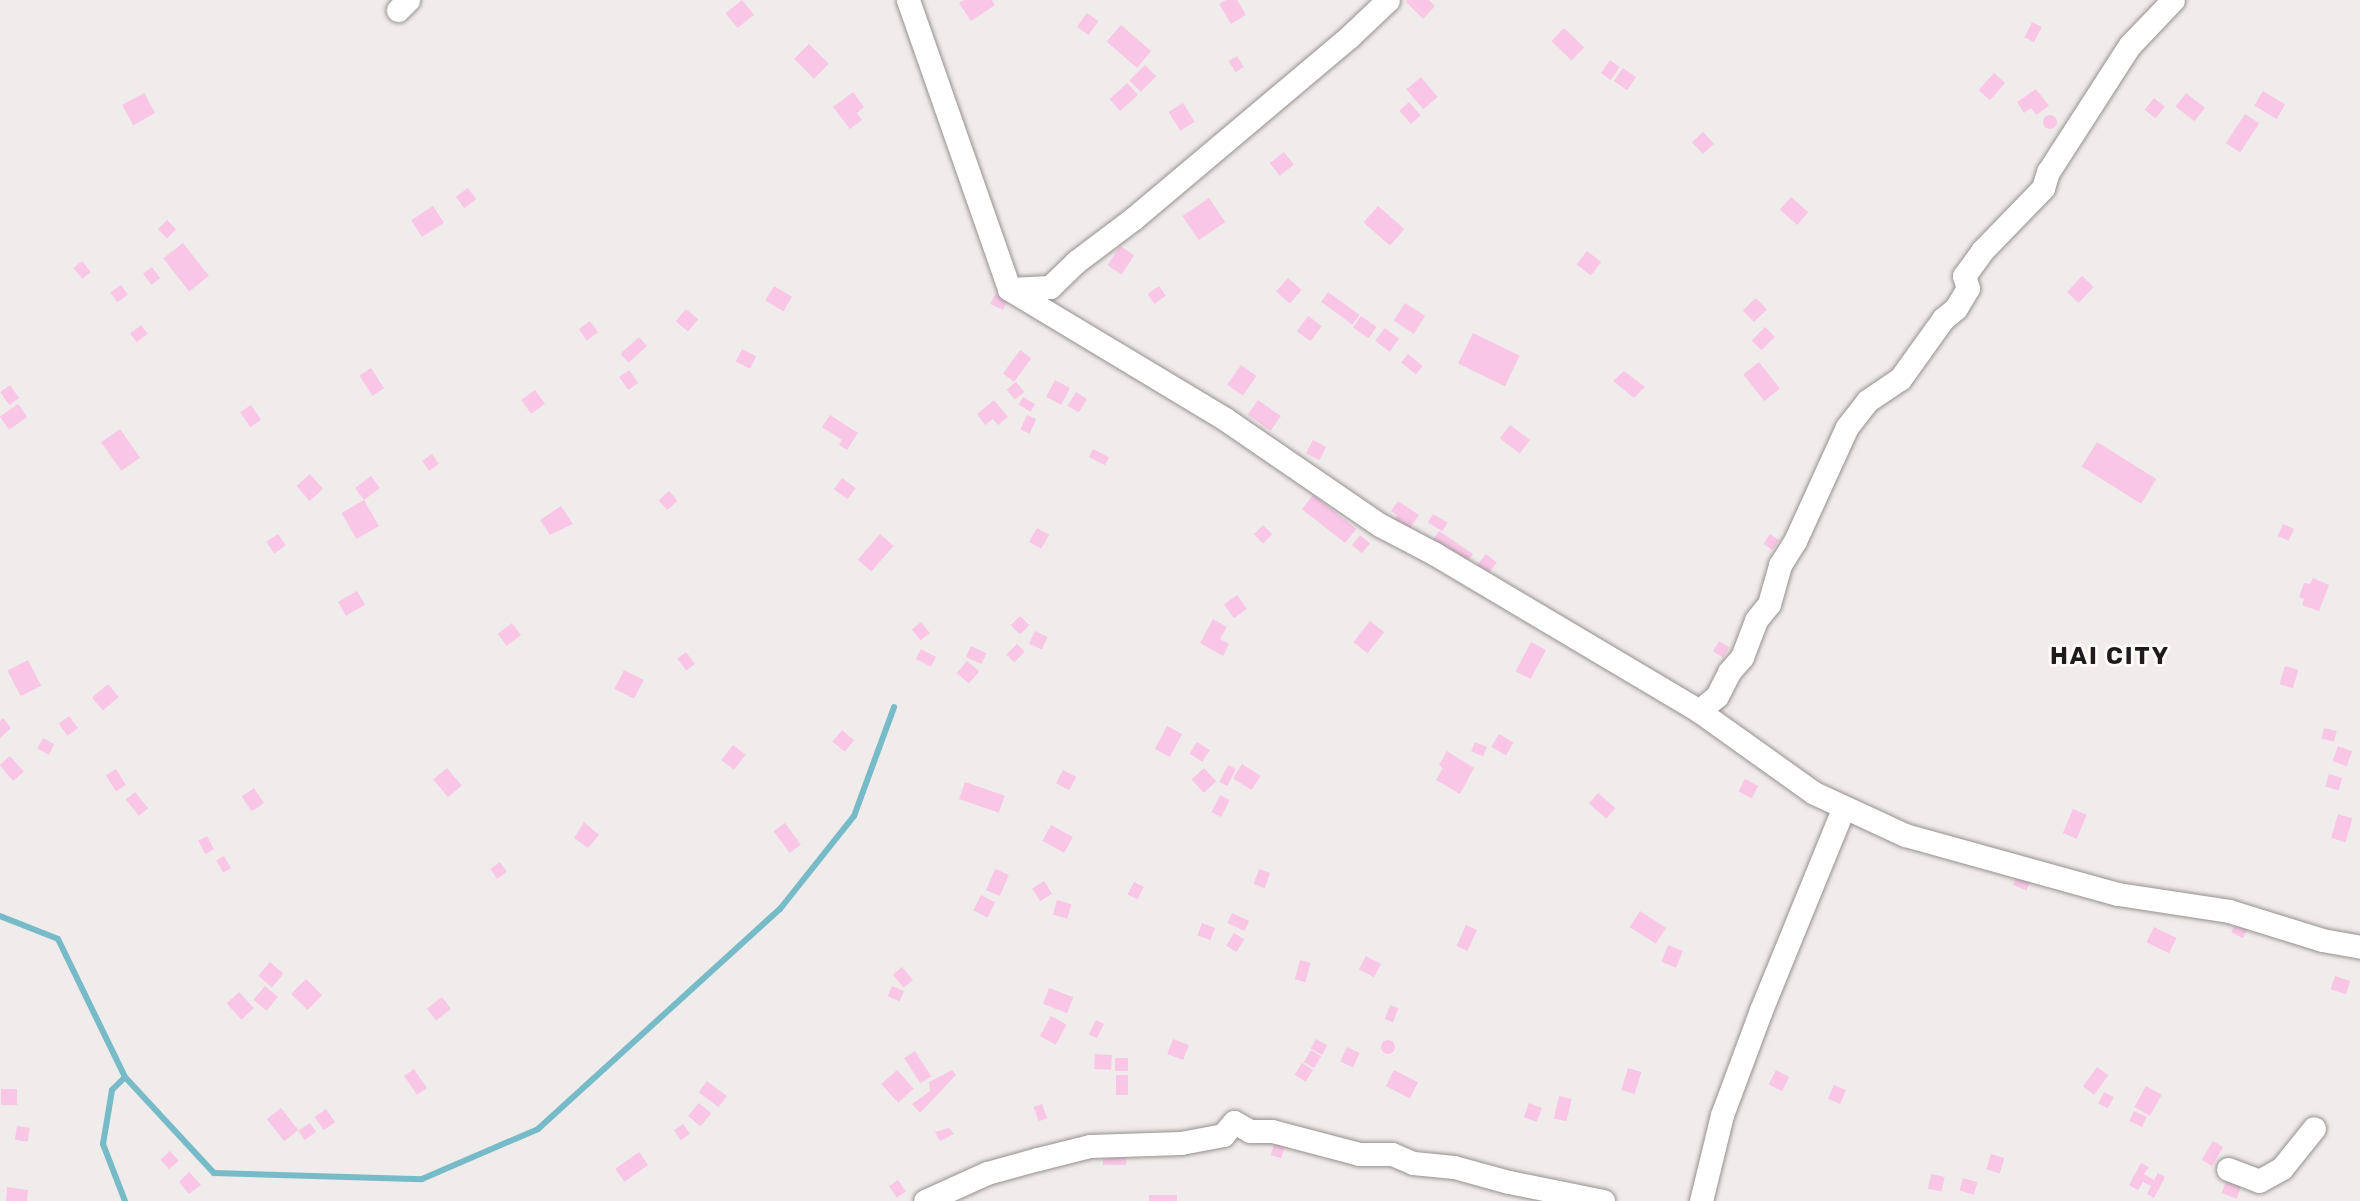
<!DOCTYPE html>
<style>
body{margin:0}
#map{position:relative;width:2360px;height:1201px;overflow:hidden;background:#f0eceb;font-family:Rubik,sans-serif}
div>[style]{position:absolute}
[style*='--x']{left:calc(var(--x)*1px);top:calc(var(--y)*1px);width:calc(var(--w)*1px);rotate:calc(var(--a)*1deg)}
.stream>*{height:6px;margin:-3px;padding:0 3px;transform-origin:3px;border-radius:3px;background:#76bbc7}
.building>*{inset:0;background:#f9c6e6;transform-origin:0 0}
.round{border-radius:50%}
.roads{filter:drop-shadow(0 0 2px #94918f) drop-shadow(0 0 2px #94918f)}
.street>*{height:23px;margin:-11.5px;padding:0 11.5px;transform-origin:11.5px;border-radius:11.5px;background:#fff}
span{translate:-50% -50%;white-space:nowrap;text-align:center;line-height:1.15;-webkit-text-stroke:6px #fdfaf8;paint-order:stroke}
.district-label{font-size:24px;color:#1d1b1b;font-weight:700;letter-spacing:2px}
</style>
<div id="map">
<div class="stream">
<div style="--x:0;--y:916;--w:62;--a:21.6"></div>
<div style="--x:58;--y:939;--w:153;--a:64.1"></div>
<div style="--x:125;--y:1077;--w:131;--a:47.2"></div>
<div style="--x:214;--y:1173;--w:208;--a:1.7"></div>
<div style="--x:422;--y:1179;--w:126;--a:-23.3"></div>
<div style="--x:538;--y:1129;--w:327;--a:-42.3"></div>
<div style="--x:780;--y:909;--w:119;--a:-51.5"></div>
<div style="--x:854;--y:816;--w:116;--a:-69.8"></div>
<div style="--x:125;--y:1201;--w:61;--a:-111.1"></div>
<div style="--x:103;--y:1144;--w:55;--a:-80.5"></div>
<div style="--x:112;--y:1090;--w:18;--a:-45"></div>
</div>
<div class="building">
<div style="left:742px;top:0;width:19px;height:21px;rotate:51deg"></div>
<div style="clip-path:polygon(964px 0,992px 0,995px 5px,971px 21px,959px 3px)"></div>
<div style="clip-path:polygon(1226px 0,1237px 0,1246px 15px,1231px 24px,1219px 4px)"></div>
<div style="clip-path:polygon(1407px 0,1429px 0,1435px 6px,1423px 19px,1406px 2px)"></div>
<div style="left:1087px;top:13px;width:14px;height:17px;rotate:36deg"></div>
<div style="left:2032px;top:22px;width:11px;height:17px;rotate:27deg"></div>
<div style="left:1121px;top:25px;width:40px;height:22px;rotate:41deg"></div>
<div style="left:1564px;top:28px;width:28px;height:18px;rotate:44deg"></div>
<div style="left:809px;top:44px;width:28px;height:21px;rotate:45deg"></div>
<div style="left:1237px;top:56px;width:13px;height:10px;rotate:58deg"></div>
<div style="left:1610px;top:60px;width:12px;height:16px;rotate:35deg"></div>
<div style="left:1145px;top:65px;width:16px;height:22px;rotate:45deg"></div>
<div style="left:1623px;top:68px;width:16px;height:16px;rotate:35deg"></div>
<div style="left:1994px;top:73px;width:15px;height:23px;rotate:42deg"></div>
<div style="left:1421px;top:77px;width:26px;height:19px;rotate:50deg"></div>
<div style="left:1127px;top:83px;width:16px;height:24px;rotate:47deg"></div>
<div style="clip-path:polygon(2036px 89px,2049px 106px,2036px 115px,2031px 108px,2024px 113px,2017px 102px)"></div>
<div style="left:2263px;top:91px;width:26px;height:17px;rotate:31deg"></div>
<div style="clip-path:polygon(853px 92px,864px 107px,857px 113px,862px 120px,850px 129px,833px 107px)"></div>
<div style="left:144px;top:93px;width:23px;height:25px;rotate:61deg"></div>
<div style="left:2186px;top:93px;width:24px;height:17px;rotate:38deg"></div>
<div style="left:2154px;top:98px;width:14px;height:15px;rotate:39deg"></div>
<div style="left:1409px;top:102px;width:18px;height:13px;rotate:49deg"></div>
<div style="left:1183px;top:103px;width:22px;height:17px;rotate:58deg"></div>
<div style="left:2245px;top:114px;width:17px;height:35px;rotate:33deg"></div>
<div class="round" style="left:2043px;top:115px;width:14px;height:14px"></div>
<div style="left:1703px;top:132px;width:16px;height:15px;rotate:47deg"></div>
<div style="left:1284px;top:152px;width:16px;height:18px;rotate:52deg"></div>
<div style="left:468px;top:188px;width:14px;height:15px;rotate:54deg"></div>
<div style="left:1791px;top:197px;width:23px;height:17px;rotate:41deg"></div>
<div style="left:1209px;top:198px;width:29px;height:32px;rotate:56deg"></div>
<div style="left:433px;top:206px;width:20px;height:26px;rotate:57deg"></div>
<div style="left:1378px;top:206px;width:35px;height:22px;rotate:41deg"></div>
<div style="left:167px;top:220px;width:13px;height:13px;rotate:45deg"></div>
<div style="left:183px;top:243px;width:42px;height:25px;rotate:52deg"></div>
<div style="left:1120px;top:246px;width:17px;height:23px;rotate:33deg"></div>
<div style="left:1587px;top:251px;width:18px;height:17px;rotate:38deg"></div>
<div style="left:82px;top:261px;width:14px;height:11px;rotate:51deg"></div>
<div style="left:152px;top:267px;width:14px;height:11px;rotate:54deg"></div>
<div style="left:2082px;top:276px;width:16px;height:22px;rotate:43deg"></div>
<div style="left:1288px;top:278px;width:18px;height:18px;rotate:41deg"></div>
<div style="left:121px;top:285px;width:12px;height:13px;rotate:55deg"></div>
<div style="left:774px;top:286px;width:21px;height:17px;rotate:31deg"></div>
<div style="left:1159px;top:286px;width:12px;height:14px;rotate:55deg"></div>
<div style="left:1328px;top:292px;width:39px;height:12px;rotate:36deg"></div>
<div style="left:995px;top:294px;width:14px;height:11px;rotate:25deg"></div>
<div style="left:1756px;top:298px;width:16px;height:18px;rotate:47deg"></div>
<div style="left:1405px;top:303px;width:24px;height:21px;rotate:33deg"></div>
<div style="left:686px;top:309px;width:16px;height:16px;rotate:40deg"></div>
<div style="left:1308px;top:316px;width:17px;height:19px;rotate:36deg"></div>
<div style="left:1361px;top:316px;width:19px;height:14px;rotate:35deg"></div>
<div style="left:590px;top:321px;width:14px;height:14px;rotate:54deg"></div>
<div style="left:141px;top:325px;width:11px;height:14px;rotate:52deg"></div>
<div style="left:1765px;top:327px;width:14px;height:19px;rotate:45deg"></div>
<div style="left:1385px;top:328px;width:18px;height:16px;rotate:38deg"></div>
<div style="left:1473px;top:333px;width:52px;height:34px;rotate:26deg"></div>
<div style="left:639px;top:337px;width:12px;height:25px;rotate:48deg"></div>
<div style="left:742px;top:349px;width:16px;height:14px;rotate:27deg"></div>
<div style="left:1020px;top:350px;width:14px;height:29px;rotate:36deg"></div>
<div style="left:1408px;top:354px;width:19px;height:11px;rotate:39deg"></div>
<div style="left:1759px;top:362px;width:34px;height:20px;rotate:52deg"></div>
<div style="left:1241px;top:365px;width:19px;height:24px;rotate:35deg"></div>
<div style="left:371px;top:368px;width:24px;height:14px;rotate:57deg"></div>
<div style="left:629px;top:370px;width:16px;height:12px;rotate:55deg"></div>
<div style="clip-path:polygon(1624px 371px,1645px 387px,1634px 398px,1613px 381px)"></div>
<div style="left:1055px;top:380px;width:17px;height:19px;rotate:28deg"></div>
<div style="left:1016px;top:382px;width:13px;height:12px;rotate:51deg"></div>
<div style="left:10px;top:385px;width:16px;height:12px;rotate:55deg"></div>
<div style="left:535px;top:390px;width:17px;height:17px;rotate:54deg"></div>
<div style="left:1076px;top:392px;width:13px;height:16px;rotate:32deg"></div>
<div style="left:1023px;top:397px;width:14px;height:9px;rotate:30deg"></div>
<div style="clip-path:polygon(994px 400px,1008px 417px,998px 425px,993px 419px,985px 425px,977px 414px)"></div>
<div style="left:1258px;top:400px;width:28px;height:18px;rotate:35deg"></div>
<div style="left:18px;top:404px;width:16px;height:22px;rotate:55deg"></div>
<div style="left:251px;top:405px;width:18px;height:13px;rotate:56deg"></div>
<div style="clip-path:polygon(830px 415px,858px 433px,847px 450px,839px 445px,842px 440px,822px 427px)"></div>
<div style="left:1027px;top:415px;width:10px;height:16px;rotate:24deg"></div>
<div style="left:1510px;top:425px;width:25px;height:17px;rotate:37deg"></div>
<div style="left:120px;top:429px;width:35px;height:23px;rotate:55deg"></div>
<div style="left:1313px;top:440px;width:15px;height:15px;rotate:28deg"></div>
<div style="left:2097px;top:442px;width:70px;height:29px;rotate:32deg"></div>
<div style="left:1093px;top:449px;width:18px;height:9px;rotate:27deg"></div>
<div style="left:432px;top:454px;width:12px;height:12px;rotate:55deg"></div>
<div style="left:310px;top:474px;width:20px;height:18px;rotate:49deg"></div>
<div style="left:371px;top:476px;width:15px;height:20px;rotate:53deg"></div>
<div style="left:842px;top:478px;width:17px;height:14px;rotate:36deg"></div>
<div style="left:669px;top:491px;width:13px;height:14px;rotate:48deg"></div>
<div style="left:1313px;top:495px;width:55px;height:18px;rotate:38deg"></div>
<div style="left:364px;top:500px;width:30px;height:26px;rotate:60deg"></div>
<div style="clip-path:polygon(1398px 501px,1419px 515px,1408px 531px,1394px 521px,1397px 515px,1391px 511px)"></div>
<div style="clip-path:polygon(561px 506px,573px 524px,550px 535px,540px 520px)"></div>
<div style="left:1433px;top:514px;width:17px;height:10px;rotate:31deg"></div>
<div style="left:2283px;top:524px;width:12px;height:13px;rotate:24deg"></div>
<div style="left:1263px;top:525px;width:13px;height:13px;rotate:45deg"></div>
<div style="left:1037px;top:528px;width:14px;height:16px;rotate:30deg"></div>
<div style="left:1439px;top:531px;width:41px;height:16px;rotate:34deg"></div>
<div style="left:278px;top:534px;width:14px;height:14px;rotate:56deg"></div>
<div style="left:880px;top:534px;width:18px;height:34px;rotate:41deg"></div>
<div style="left:1770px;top:534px;width:11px;height:12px;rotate:34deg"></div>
<div style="left:1360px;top:535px;width:13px;height:13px;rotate:39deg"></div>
<div style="left:1486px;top:554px;width:14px;height:19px;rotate:39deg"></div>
<div style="clip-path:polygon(2313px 578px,2329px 585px,2319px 611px,2302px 605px,2304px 599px,2299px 597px,2304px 583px,2310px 584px)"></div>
<div style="left:357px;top:591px;width:16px;height:22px;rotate:60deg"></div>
<div style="left:1237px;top:595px;width:17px;height:16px;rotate:54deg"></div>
<div style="left:1020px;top:616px;width:13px;height:13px;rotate:45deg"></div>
<div style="clip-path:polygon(1213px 619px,1227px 627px,1220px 639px,1229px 644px,1223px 656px,1200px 643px)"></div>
<div style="left:1370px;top:621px;width:18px;height:27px;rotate:38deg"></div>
<div style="left:921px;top:622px;width:14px;height:12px;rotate:51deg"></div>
<div style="left:512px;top:623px;width:15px;height:18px;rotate:53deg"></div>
<div style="left:1035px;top:631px;width:14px;height:14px;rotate:25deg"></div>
<div style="left:1719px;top:641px;width:12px;height:12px;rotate:31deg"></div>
<div style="left:1531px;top:642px;width:17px;height:33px;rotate:28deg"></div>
<div style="left:1017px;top:644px;width:11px;height:15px;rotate:45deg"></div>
<div style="left:971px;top:646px;width:17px;height:12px;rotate:25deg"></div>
<div style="left:921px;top:649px;width:17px;height:11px;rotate:28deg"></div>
<div style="left:686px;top:652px;width:15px;height:11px;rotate:53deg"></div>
<div style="left:28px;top:660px;width:29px;height:23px;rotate:63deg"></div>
<div style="left:967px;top:661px;width:16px;height:16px;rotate:40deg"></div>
<div style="left:2285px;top:666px;width:14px;height:19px;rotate:17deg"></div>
<div style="left:624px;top:670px;width:22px;height:21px;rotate:27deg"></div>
<div style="left:108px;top:684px;width:17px;height:21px;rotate:50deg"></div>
<div style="left:69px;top:716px;width:15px;height:13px;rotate:53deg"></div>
<div style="clip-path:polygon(3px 718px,11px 728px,0 738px,0 721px)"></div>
<div style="left:1167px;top:726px;width:17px;height:26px;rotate:28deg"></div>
<div style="left:2324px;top:728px;width:13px;height:11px;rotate:13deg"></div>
<div style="left:842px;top:730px;width:16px;height:15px;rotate:40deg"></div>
<div style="left:1499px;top:734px;width:17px;height:15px;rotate:31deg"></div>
<div style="left:43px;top:738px;width:13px;height:12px;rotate:29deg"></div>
<div style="left:1197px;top:742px;width:15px;height:14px;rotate:32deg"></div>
<div style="left:1475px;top:742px;width:13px;height:10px;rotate:23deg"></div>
<div style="left:733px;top:745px;width:16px;height:19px;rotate:38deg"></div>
<div style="left:2338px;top:746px;width:15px;height:16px;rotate:20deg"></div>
<div style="clip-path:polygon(1447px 751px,1474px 768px,1460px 794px,1436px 780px,1443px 768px,1439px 765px)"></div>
<div style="left:10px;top:756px;width:21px;height:14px;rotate:49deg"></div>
<div style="left:1242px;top:764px;width:22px;height:17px;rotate:32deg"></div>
<div style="left:1228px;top:765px;width:9px;height:19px;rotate:27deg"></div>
<div style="left:447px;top:768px;width:23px;height:18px;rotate:50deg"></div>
<div style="left:1204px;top:768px;width:18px;height:17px;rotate:47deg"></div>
<div style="left:116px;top:769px;width:19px;height:12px;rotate:58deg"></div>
<div style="left:1063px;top:770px;width:15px;height:15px;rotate:28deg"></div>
<div style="left:2329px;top:774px;width:14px;height:13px;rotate:17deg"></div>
<div style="left:1745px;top:779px;width:15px;height:14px;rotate:28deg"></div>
<div style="left:965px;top:782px;width:42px;height:18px;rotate:19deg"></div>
<div style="left:254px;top:788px;width:18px;height:15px;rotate:56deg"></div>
<div style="left:135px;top:792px;width:21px;height:12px;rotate:51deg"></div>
<div style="left:1598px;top:793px;width:23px;height:14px;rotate:41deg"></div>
<div style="left:1220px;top:795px;width:11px;height:19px;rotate:27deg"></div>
<div style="left:2073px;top:809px;width:15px;height:26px;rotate:23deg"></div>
<div style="left:2338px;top:814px;width:15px;height:25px;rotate:16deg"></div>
<div style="clip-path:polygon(584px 822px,599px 835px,588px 848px,574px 838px)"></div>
<div style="left:785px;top:823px;width:27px;height:14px;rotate:54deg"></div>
<div style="left:1051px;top:825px;width:25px;height:18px;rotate:29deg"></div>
<div style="left:207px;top:836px;width:15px;height:10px;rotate:62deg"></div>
<div style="left:224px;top:856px;width:14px;height:9px;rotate:60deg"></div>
<div style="left:500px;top:862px;width:12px;height:12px;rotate:55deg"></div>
<div style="left:995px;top:869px;width:15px;height:23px;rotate:23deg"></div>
<div style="left:1259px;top:869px;width:12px;height:16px;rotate:20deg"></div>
<div style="left:2019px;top:870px;width:15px;height:16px;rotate:23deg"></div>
<div style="left:1044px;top:881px;width:15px;height:14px;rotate:58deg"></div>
<div style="left:1134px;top:882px;width:11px;height:14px;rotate:27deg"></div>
<div style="left:981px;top:895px;width:16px;height:17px;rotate:27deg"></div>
<div style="left:1057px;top:900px;width:15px;height:15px;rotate:16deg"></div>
<div style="left:1640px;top:911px;width:31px;height:19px;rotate:33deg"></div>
<div style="left:1232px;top:913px;width:19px;height:11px;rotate:25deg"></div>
<div style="left:2238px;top:919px;width:13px;height:15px;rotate:27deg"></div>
<div style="left:1202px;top:923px;width:14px;height:13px;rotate:21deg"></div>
<div style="left:1466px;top:925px;width:12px;height:23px;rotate:24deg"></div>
<div style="left:2154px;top:927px;width:25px;height:17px;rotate:26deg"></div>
<div style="left:1234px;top:933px;width:12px;height:15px;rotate:31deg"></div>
<div style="left:1668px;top:945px;width:16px;height:18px;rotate:22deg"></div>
<div style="left:1366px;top:956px;width:17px;height:15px;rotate:28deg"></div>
<div style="left:1300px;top:960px;width:11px;height:20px;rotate:15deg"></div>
<div style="left:270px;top:962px;width:18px;height:18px;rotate:41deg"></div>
<div style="left:902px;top:967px;width:17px;height:12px;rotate:50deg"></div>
<div style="left:2335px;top:976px;width:16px;height:14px;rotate:18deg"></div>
<div style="left:306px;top:979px;width:23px;height:21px;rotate:45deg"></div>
<div style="left:265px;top:986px;width:17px;height:18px;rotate:40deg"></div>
<div style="left:892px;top:986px;width:13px;height:11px;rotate:23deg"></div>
<div style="left:1049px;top:988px;width:26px;height:17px;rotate:21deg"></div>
<div style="left:239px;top:992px;width:22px;height:17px;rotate:47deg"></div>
<div style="left:442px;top:997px;width:15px;height:19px;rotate:53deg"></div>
<div style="left:1390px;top:1005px;width:9px;height:15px;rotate:21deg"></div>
<div style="left:1051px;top:1016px;width:18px;height:23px;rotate:29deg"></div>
<div style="left:1096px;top:1020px;width:9px;height:16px;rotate:27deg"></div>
<div style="left:1173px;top:1039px;width:17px;height:16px;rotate:21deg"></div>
<div style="left:1316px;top:1039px;width:13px;height:11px;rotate:29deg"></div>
<div class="round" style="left:1381px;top:1040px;width:14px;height:14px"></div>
<div style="left:1347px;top:1047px;width:14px;height:16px;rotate:25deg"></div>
<div style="left:1311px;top:1050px;width:12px;height:14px;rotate:31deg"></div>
<div style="left:915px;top:1051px;width:30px;height:13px;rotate:57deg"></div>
<div style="left:1095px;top:1054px;width:17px;height:15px;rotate:3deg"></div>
<div style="left:1115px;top:1058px;width:13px;height:13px"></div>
<div style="left:1302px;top:1063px;width:13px;height:14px;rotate:32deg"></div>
<div style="left:2097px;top:1067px;width:14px;height:24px;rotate:36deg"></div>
<div style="left:1628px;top:1068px;width:14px;height:23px;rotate:17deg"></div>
<div style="left:414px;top:1069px;width:23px;height:12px;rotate:56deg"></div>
<div style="left:897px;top:1070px;width:25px;height:21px;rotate:48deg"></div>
<div style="clip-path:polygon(952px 1070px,956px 1075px,920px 1113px,912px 1104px,930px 1091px,929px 1082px)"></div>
<div style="left:1394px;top:1070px;width:27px;height:18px;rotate:27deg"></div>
<div style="left:1776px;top:1070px;width:15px;height:16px;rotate:28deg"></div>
<div style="left:1116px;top:1075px;width:12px;height:20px"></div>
<div style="left:707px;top:1081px;width:25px;height:14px;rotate:37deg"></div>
<div style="left:1834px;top:1085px;width:13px;height:15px;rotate:23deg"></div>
<div style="left:2146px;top:1086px;width:18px;height:24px;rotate:29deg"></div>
<div style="left:1px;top:1089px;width:16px;height:16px"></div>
<div style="left:2104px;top:1092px;width:11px;height:13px;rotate:27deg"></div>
<div style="left:1559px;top:1096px;width:13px;height:23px;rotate:13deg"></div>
<div style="left:699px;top:1103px;width:16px;height:17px;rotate:40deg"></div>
<div style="left:1529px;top:1103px;width:14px;height:15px;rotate:21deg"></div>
<div style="left:1042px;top:1104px;width:15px;height:9px;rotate:70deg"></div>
<div style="left:281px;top:1108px;width:28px;height:18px;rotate:52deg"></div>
<div style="left:326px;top:1109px;width:16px;height:14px;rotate:55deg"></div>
<div style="left:2134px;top:1111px;width:14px;height:11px;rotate:25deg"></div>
<div style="left:310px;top:1123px;width:11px;height:14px;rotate:56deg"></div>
<div style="left:683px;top:1124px;width:12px;height:11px;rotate:55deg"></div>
<div style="left:17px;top:1126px;width:13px;height:14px;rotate:9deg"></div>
<div style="clip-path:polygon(949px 1128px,954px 1134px,940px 1141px,935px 1132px)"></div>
<div style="left:1276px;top:1136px;width:11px;height:20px;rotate:15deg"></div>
<div style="left:2213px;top:1141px;width:12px;height:22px;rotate:31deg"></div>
<div style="left:170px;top:1151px;width:13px;height:13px;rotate:48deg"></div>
<div style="left:639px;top:1152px;width:16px;height:29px;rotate:55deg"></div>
<div style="left:1103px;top:1154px;width:23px;height:11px"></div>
<div style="left:1991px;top:1154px;width:14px;height:16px;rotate:17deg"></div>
<div style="clip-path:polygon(2141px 1163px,2149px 1167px,2144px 1174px,2154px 1180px,2158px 1173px,2165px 1177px,2154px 1198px,2147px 1194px,2151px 1186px,2143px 1182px,2138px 1190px,2129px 1185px)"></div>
<div style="clip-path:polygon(189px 1172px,201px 1185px,189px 1194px,179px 1182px)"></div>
<div style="left:1931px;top:1174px;width:14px;height:15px;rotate:12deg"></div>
<div style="left:2228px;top:1177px;width:16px;height:17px;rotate:22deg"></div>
<div style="left:1963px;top:1178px;width:15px;height:13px;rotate:16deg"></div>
<div style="left:898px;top:1180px;width:14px;height:11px;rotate:56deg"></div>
<div style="clip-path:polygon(7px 1187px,28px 1190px,27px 1201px,6px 1201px)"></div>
<div style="left:1149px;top:1195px;width:28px;height:6px"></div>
</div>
<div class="roads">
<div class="street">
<div style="--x:908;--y:0;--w:306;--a:70.7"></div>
<div style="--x:1009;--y:289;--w:41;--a:-2.8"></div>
<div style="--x:1050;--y:287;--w:37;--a:-44"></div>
<div style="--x:1077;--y:261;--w:71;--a:-37"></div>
<div style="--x:1134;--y:218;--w:282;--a:-40.1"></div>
<div style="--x:1350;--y:36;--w:52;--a:-43.5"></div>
<div style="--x:398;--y:10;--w:14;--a:-45"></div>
<div style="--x:1009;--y:289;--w:252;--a:31"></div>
<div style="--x:1225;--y:419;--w:188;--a:34.4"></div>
<div style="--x:1380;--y:525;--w:62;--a:27.8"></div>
<div style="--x:1435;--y:554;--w:307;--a:30.7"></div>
<div style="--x:1699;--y:711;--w:141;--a:35.5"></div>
<div style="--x:1814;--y:793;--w:100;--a:24.8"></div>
<div style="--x:1905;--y:835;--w:221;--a:15.5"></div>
<div style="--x:2118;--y:894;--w:112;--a:8.7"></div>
<div style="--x:2229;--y:911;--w:97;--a:17.3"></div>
<div style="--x:2322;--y:940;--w:39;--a:10"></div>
<div style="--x:1699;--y:711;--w:23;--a:-40"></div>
<div style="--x:1717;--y:696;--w:27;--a:-63"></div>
<div style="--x:1729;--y:672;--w:20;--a:-49"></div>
<div style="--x:1742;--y:657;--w:40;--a:-69"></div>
<div style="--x:1756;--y:620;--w:21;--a:-51"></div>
<div style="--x:1769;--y:604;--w:41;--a:-74.2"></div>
<div style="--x:1780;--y:565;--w:28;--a:-58"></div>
<div style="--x:1795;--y:541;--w:125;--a:-65.5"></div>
<div style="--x:1847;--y:427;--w:33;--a:-52"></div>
<div style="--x:1867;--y:401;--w:40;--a:-34"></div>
<div style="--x:1900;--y:379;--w:74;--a:-54.4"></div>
<div style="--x:1943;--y:319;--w:17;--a:-40"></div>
<div style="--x:1956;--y:308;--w:23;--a:-59"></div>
<div style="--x:1968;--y:288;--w:13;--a:-108"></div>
<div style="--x:1964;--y:276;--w:31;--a:-54"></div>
<div style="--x:1982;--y:251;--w:88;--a:-45.9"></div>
<div style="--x:2043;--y:188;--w:17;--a:-73"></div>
<div style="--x:2048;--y:172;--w:151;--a:-57.2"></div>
<div style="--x:2130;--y:45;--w:62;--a:-46.3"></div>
<div style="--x:2228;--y:1169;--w:33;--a:21"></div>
<div style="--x:2259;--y:1181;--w:26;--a:-29"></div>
<div style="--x:2282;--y:1168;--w:51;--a:-51.3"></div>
<div style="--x:925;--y:1201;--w:68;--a:-24.3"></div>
<div style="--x:987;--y:1173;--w:53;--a:-15.4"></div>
<div style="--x:1038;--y:1159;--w:54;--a:-14"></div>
<div style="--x:1090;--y:1146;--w:91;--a:-1.9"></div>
<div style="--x:1181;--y:1143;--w:43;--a:-10.8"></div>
<div style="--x:1223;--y:1135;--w:17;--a:-50"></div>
<div style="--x:1234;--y:1122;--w:18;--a:29"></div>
<div style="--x:1250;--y:1131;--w:22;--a:0"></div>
<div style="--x:1272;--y:1131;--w:90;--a:14.8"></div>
<div style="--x:1359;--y:1154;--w:33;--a:0"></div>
<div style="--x:1392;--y:1154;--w:23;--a:23"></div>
<div style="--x:1413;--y:1163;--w:41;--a:5.6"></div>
<div style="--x:1454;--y:1167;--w:57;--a:15.3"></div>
<div style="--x:1509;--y:1182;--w:96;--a:11.4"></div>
<div style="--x:1701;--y:1201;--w:89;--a:-76.3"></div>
<div style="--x:1722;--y:1115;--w:112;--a:-69.6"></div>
<div style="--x:1761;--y:1010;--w:219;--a:-67.8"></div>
</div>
</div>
<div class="district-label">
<span style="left:2110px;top:657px">HAI CITY</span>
</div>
</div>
